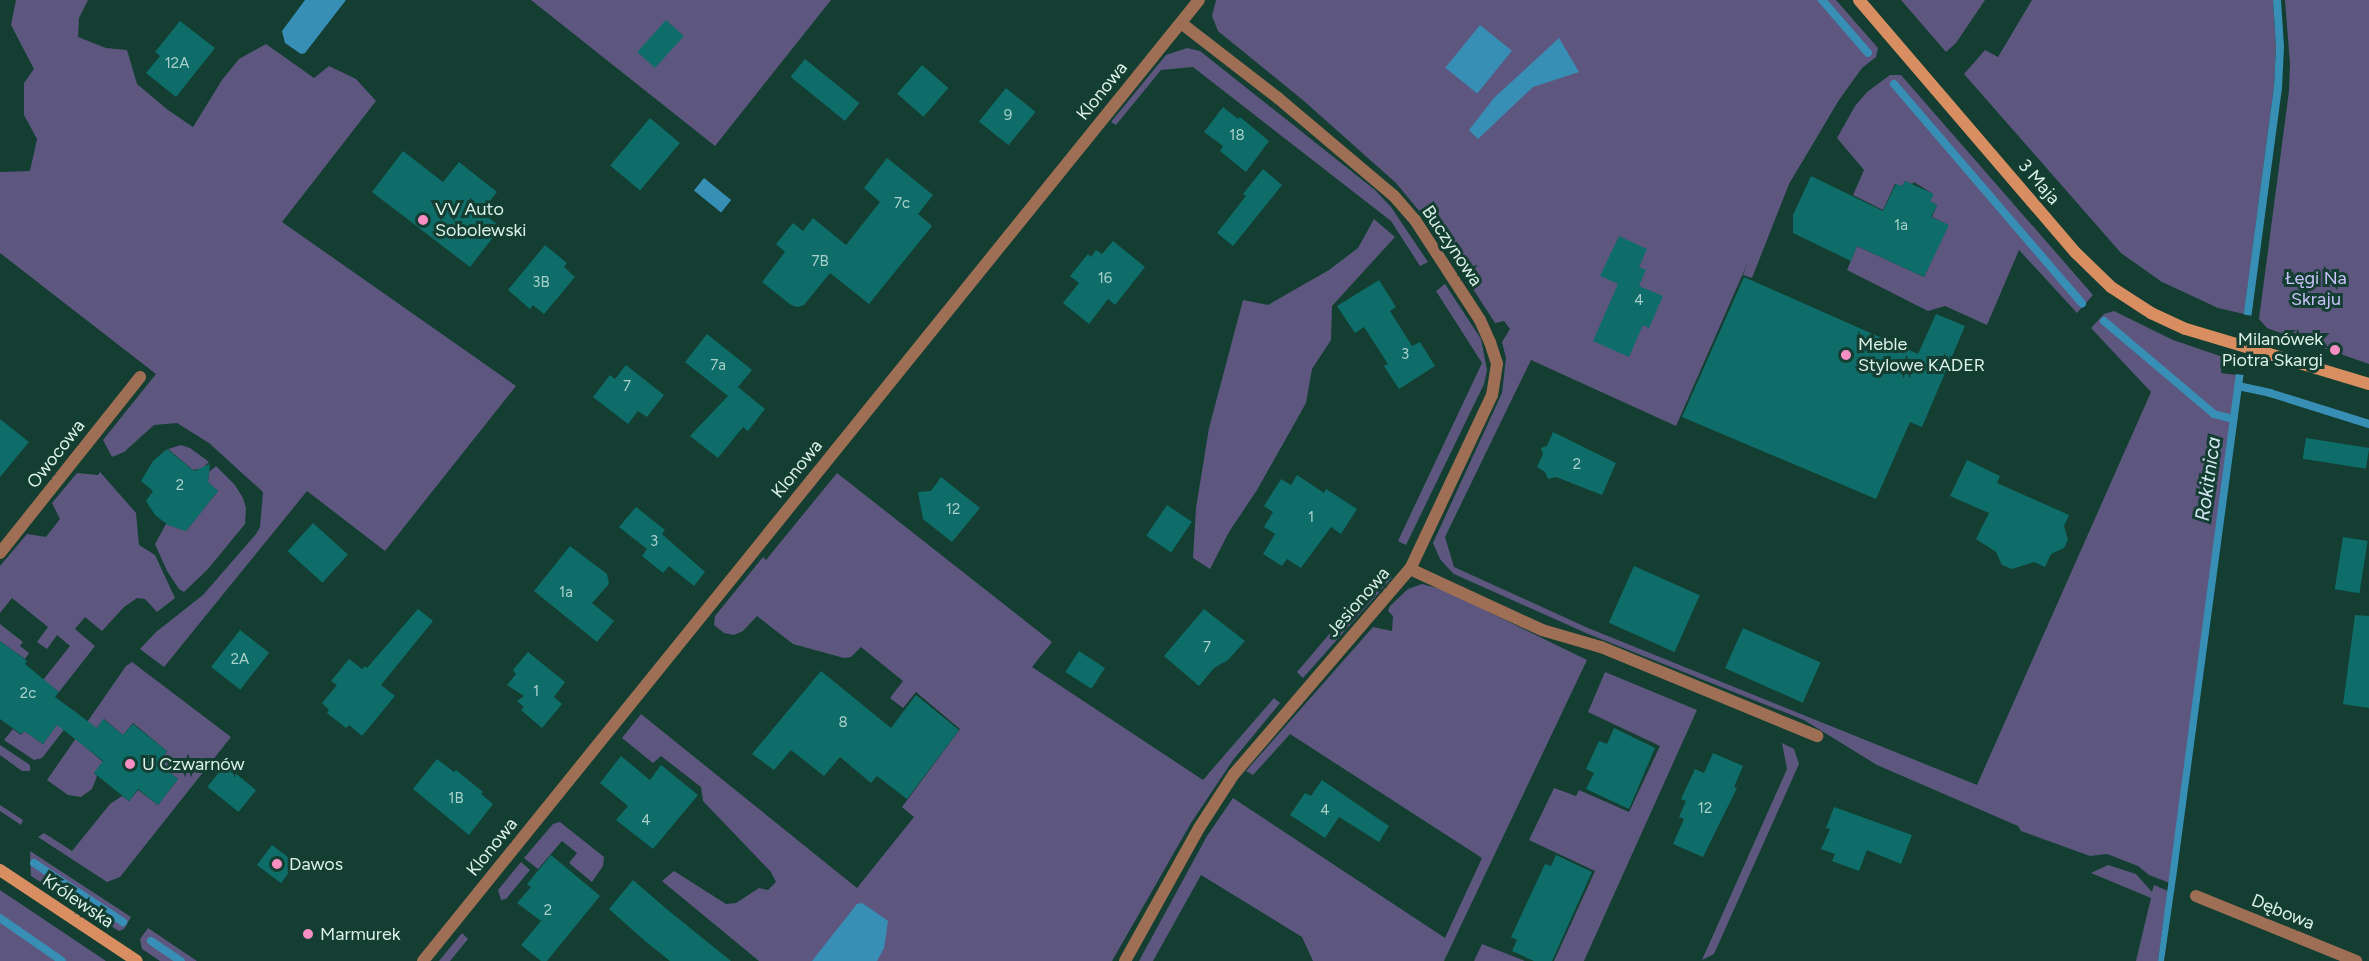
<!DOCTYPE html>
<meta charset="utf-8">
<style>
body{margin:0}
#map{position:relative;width:2369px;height:961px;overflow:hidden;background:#133e31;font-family:Figtree,sans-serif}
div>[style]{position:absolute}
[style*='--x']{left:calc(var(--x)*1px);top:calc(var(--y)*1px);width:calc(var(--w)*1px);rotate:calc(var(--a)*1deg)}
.green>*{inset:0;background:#5d577f}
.water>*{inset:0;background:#388fb6;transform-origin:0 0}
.pier>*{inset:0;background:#133e31;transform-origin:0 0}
.stream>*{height:8px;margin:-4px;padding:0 4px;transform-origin:4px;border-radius:4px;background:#388fb6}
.building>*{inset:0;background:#0e6d69;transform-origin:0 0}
.street>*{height:12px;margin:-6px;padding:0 6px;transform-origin:6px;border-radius:6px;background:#9e6f54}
.secondary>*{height:12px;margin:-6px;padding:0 6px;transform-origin:6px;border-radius:6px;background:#d98e62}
.dots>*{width:16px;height:16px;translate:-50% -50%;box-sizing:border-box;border:3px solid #133e31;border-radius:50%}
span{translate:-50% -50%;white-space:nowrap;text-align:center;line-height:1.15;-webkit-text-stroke:6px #133e31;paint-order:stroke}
.number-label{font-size:15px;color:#a8d0c9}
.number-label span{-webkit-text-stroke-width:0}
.street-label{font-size:18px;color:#dbf1e9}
.poi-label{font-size:18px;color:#dbf1e9}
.left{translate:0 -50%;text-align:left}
.right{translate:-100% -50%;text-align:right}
.park-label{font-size:18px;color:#cac3fb}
.water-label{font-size:20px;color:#d4e8f3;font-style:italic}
</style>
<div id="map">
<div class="green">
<div style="clip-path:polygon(16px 0,88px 0,79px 18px,78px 37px,106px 48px,127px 50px,137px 84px,168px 110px,193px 127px,222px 80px,239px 59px,266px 44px,314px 78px,329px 66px,356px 79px,376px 101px,282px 222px,516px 386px,385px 551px,307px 491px,164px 667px,140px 649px,156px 632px,203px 595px,256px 534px,260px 527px,263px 492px,209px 443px,177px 423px,154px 425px,124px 452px,112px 457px,103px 440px,156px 374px,0 253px,0 172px,30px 171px,37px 139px,24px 115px,24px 83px,34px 69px,11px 25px)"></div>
<div style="clip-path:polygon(531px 0,831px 0,715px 146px)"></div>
<div style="clip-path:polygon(1216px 0,1836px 0,1878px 48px,1876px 57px,1862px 68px,1839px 100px,1789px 184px,1752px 278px,1743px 275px,1748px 262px,1676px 426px,1531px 360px,1445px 537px,1454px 567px,1588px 628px,1977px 785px,2151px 392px,2091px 328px,2104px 314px,2114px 311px,2173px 340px,2223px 357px,2221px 373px,2236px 375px,2170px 883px,2149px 875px,2138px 866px,2107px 854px,2090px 856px,2021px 831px,2018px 826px,1877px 765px,1804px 720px,1586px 633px,1454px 574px,1448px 568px,1440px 559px,1433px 543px,1502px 393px,1506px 358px,1502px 342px,1510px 329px,1504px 321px,1495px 323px,1435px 230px,1396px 183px,1304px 101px,1218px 31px,1212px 16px)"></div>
<div style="clip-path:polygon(1901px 0,1985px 0,1956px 43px,1946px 52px)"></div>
<div style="clip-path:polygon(2032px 0,2273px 0,2276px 47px,2274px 86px,2244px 314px,2218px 308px,2162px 282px,2121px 253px,1964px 74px,1985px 50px,1998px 57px)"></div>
<div style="clip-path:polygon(2285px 0,2369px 0,2369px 364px,2267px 328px,2259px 319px,2289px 91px,2290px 64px)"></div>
<div style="clip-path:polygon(1187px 48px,1200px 51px,1375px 190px,1391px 207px,1428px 262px,1420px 266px,1391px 221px,1193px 67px,1161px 70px,1116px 125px,1111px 122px,1166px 55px)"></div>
<div style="clip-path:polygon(1890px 75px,1901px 75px,2093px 295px,2077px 313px,2019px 250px,1987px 325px,1945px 306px,1928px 311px,1847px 270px,1857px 246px,1924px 277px,1948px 225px,1932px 217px,1937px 205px,1930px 201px,1933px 194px,1914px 182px,1912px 184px,1905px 181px,1902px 186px,1895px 184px,1883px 210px,1853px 195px,1864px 170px,1837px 138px,1855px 106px,1867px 92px)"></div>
<div style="clip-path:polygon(1374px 219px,1395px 237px,1332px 306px,1331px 340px,1312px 369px,1306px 403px,1257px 490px,1229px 532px,1210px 569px,1193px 558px,1196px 508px,1209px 428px,1243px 300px,1268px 305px,1329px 270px,1358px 248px)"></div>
<div style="clip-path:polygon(1445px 284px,1481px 339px,1487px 370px,1484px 384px,1406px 545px,1398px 541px,1482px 363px,1436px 291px)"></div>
<div style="clip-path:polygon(181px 445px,190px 448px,209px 462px,203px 468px,193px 470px,168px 449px)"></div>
<div style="clip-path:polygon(216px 466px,235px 485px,243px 498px,246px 508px,245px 524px,208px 569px,184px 592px,179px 589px,167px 571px,155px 544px,166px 524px,186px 531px,218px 491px,208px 482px,209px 472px)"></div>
<div style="clip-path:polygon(100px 472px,136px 513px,139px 545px,155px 555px,175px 598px,157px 612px,145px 599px,137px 598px,124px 607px,102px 631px,85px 617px,75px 629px,95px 646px,59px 692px,43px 680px,70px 646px,57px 635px,47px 649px,37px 642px,48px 627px,12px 598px,0 613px,0 566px,27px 534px,46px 537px,60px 519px,52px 503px,77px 473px,98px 475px)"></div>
<div style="clip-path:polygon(837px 473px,1052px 642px,1032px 667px,1203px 780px,1274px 698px,1280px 703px,1233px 760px,1191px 823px,1112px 961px,759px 961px,662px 881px,674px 871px,726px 904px,736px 903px,759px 888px,768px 890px,776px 882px,771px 872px,703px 801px,701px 787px,661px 756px,653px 763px,622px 738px,641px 714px,857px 888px,914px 817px,902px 807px,960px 729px,916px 692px,903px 708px,890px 698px,903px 681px,861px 647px,851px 657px,844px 658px,793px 644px,757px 616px,743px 631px,734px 635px,724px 633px,714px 625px,715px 616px,763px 557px,766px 560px)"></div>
<div style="clip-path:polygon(1384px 570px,1392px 576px,1390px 580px,1303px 678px,1297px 672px)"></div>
<div style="clip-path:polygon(1422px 584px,1444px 590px,1587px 660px,1444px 961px,1313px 961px,1302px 937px,1201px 875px,1153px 961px,1139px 961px,1207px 836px,1233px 798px,1445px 938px,1482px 858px,1290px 734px,1253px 775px,1246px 771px,1373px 627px,1392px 631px,1393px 616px,1388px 611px,1390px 606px,1408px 589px)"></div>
<div style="clip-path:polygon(0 624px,23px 642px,20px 646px,29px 653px,25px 659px,0 641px)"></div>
<div style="clip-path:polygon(132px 662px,231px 737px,120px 877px,107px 882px,38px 837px,44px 833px,72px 851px,110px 804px,122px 796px,129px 801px,138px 790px,158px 805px,178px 779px,158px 763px,167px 751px,133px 723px,123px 735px,104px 719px,83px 745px,103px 762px,94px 773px,97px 776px,92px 789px,81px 797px,68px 795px,47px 780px,126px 666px)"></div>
<div style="clip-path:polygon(1605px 672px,1697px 710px,1584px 961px,1554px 961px,1595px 871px,1529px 840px,1554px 788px,1576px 796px,1579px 790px,1629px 812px,1660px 746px,1588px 712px)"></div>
<div style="clip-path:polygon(69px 708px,77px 713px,42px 758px,34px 760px,4px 740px,13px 729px,21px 735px,24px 731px,43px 744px)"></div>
<div style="clip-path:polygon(1782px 743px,1794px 749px,1799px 764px,1714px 954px,1702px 960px,1787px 769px)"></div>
<div style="clip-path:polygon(0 745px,30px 765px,30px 771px,22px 771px,0 755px)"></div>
<div style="clip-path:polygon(0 805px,23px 820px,21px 825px,0 811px)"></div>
<div style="clip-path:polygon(560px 822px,604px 857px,603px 866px,592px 882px,569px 863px,577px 853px,562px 841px,538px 869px,524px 858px,553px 824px)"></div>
<div style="clip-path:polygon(30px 851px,131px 917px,124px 929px,119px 931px,31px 876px)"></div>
<div style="clip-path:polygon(521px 862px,530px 870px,506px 899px,501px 900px,498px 890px)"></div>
<div style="clip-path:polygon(2108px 865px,2136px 874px,2152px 892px,2154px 885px,2168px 891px,2158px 961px,2136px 961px,2151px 898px,2091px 873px)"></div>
<div style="clip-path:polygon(0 890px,106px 961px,0 961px)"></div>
<div style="clip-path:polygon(148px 928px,197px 961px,160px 961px,142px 949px,140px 939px)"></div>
<div style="clip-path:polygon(462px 933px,468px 939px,450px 961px,439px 961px)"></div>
<div style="clip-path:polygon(1482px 944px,1525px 961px,1474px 961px)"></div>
</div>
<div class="water">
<div style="clip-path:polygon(305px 0,346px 0,305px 53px,301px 54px,285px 43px,282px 31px)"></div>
<div style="clip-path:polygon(2273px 0,2281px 0,2284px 47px,2282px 88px,2177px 871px,2164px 961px,2158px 961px,2274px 86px,2276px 47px)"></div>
<div style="left:1480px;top:25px;width:41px;height:55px;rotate:39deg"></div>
<div style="clip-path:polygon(1559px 38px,1579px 72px,1533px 87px,1478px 139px,1469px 130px,1494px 98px)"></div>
<div style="left:704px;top:178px;width:35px;height:16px;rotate:39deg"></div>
<div style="clip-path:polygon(862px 903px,888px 921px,884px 948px,877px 961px,812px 961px,857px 904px)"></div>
</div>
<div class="pier">
<div style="left:2240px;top:314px;width:14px;height:60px;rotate:8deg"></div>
</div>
<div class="stream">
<div style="--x:1822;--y:0;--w:70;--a:49"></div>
<div style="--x:1894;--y:84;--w:289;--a:49.4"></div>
<div style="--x:2104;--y:321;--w:144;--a:40.2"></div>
<div style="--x:2214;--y:414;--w:20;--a:15"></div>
<div style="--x:2238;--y:386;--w:33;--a:12"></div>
<div style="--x:2270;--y:393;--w:104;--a:17.4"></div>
<div style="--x:34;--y:863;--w:107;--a:33.5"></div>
<div style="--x:0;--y:918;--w:75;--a:34.7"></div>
<div style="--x:151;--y:941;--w:36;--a:34"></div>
</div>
<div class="building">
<div style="left:666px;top:20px;width:24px;height:43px;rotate:42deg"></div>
<div style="clip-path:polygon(180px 21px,215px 48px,176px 97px,146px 73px,160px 56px,155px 52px)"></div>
<div style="left:805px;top:59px;width:70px;height:23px;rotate:39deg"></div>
<div style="left:922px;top:65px;width:35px;height:38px;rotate:41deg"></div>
<div style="left:1006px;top:88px;width:38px;height:43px;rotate:39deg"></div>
<div style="clip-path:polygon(1223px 107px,1238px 119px,1240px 117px,1269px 141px,1246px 172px,1220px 151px,1223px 146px,1204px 132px)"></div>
<div style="left:650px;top:118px;width:39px;height:62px;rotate:40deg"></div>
<div style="clip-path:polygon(403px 151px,443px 182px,459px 162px,497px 192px,481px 212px,501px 227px,470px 267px,372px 192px)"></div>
<div style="clip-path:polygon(887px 158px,933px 195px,918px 214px,932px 226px,869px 304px,830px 273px,804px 305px,798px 307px,791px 305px,762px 282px,785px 252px,776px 244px,793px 223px,803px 231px,813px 218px,846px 245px,880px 202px,864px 188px)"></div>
<div style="clip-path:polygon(1263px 169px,1282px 185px,1233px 246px,1217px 233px,1246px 196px,1243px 194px)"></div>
<div style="clip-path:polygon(1811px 176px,1883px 211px,1896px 184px,1902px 186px,1905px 181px,1934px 194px,1930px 201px,1937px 205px,1931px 217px,1949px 225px,1924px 277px,1857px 246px,1851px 261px,1793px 233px,1793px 215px)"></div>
<div style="clip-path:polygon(1619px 236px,1647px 249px,1639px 267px,1646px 270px,1639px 286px,1663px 296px,1649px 328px,1643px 325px,1629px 357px,1593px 341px,1618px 284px,1600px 276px)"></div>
<div style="clip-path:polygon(1113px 241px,1145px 267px,1115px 305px,1108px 299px,1089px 324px,1063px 303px,1079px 283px,1070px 276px,1088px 254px,1091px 257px,1096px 250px,1102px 254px)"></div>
<div style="clip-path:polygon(545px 245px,567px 263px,564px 267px,575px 277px,544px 314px,533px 305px,530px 309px,508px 290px)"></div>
<div style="clip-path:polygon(1744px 277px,1918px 354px,1936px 314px,1965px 326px,1922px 427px,1910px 422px,1876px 499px,1682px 417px)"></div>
<div style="clip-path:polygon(1379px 280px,1396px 307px,1390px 311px,1412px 346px,1420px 342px,1435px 366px,1399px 389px,1384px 366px,1388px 364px,1364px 327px,1355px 333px,1337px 306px)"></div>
<div style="clip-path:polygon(707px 334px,752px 370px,738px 387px,765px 409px,748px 431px,743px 427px,718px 458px,690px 436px,728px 396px,685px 362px)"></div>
<div style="clip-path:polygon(626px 365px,664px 395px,647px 417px,638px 411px,628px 424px,593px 397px,610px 375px,615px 379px)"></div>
<div style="clip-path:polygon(0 419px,29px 442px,0 477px)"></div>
<div style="clip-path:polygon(1553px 432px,1616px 463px,1602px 495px,1556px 477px,1548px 479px,1545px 472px,1537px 467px,1543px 454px,1541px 448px,1547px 446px)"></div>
<div style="left:2306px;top:438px;width:64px;height:21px;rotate:9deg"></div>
<div style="clip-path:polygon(167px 449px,194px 471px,210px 464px,208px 482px,218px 491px,186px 531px,168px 525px,155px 515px,146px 501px,153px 491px,141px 481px,153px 461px)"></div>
<div style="clip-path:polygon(1967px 460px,2000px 476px,1997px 483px,2069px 515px,2064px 526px,2068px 540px,2064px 548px,2051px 554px,2045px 567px,2034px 562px,2012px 569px,2002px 565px,1996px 552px,1976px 539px,1989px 513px,1950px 496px)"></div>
<div style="clip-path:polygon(1297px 475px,1324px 493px,1326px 489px,1357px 509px,1341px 534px,1331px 527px,1301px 568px,1287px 559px,1282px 566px,1263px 554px,1275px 534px,1264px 527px,1273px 512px,1264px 506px,1281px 479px,1291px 485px)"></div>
<div style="clip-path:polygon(941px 477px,980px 508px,952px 542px,923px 519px,918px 492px,931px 491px)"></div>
<div style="left:1167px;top:505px;width:30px;height:37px;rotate:34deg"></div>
<div style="clip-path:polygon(636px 507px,665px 530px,662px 534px,705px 572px,694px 586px,669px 566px,663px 573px,642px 556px,647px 549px,619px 527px)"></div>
<div style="left:313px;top:523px;width:47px;height:38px;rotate:42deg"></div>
<div style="left:2343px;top:537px;width:25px;height:53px;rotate:9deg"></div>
<div style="clip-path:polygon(570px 546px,607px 574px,609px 584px,592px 603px,614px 621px,597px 642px,534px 591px)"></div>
<div style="left:1634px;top:566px;width:72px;height:62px;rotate:24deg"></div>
<div style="clip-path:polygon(418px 609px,433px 621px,381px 685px,395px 696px,362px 736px,349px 725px,346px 728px,327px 713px,329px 710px,322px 703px,337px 685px,331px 681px,349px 659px,362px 669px,365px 666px,367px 668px)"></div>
<div style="clip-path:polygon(1204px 609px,1245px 641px,1228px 660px,1214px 668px,1199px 686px,1164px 656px)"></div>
<div style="clip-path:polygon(2355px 615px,2369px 616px,2369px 708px,2343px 704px)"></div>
<div style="left:1743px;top:628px;width:85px;height:44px;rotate:24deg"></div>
<div style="left:240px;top:630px;width:37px;height:47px;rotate:38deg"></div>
<div style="clip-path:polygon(0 641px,27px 661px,25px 664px,59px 692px,55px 697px,97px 728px,103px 719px,123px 735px,133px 724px,167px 751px,158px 763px,178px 779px,158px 805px,138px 789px,129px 801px,94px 773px,103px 761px,57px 725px,43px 744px,24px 731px,21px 734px,0 719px)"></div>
<div style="left:1079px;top:651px;width:31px;height:25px;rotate:33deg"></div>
<div style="clip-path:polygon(528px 652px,565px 682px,554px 697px,562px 704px,542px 728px,521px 710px,524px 707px,517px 701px,524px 696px,507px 685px,516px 674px,513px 670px)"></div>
<div style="clip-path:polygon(821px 671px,891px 728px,916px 695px,959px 730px,907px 799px,877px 776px,871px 783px,840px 757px,824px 776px,791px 750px,774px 770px,752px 754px)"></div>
<div style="clip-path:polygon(1614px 728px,1655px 748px,1629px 809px,1586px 789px,1594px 773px,1586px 769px,1599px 741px,1607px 744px)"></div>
<div style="clip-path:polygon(1713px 753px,1743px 766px,1734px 787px,1737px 788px,1703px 857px,1673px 844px,1684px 819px,1679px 817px,1686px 801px,1681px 799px,1695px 769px,1704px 773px)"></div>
<div style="clip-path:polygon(621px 756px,650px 780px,661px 765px,698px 795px,653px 849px,616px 820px,628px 806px,600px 783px)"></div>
<div style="clip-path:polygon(437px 759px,454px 772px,456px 770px,483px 792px,481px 794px,493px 804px,469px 835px,413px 789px)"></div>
<div style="left:225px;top:765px;width:40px;height:28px;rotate:39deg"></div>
<div style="clip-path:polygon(1322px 780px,1389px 826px,1379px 842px,1339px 817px,1325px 838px,1290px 815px,1305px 793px,1311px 796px)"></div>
<div style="clip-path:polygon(1834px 807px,1912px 835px,1901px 864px,1867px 850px,1859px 871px,1832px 861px,1835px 854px,1821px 849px,1830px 829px,1826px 828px)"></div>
<div style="left:272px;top:845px;width:30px;height:25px;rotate:37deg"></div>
<div style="clip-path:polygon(551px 855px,600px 896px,547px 961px,541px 961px,521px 945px,541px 921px,517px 903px,531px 887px,527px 884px)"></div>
<div style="clip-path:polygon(1556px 855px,1592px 872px,1552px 961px,1534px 961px,1512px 951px,1517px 940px,1511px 937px,1545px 864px,1551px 866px)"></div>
<div style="clip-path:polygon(633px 880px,669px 911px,731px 961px,670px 961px,645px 941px,609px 909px)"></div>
</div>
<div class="street">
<div style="--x:1181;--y:23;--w:123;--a:37.7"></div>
<div style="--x:1278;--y:98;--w:152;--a:40.2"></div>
<div style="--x:1394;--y:196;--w:32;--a:49"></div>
<div style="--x:1415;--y:220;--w:119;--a:57"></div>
<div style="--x:1480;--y:320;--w:24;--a:66"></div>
<div style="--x:1490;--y:342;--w:23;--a:72"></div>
<div style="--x:1497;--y:364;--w:31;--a:99"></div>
<div style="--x:1492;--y:395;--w:192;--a:115.2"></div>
<div style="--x:0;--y:553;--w:225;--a:-51.5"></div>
<div style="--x:2196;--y:896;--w:173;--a:22.1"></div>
<div style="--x:423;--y:961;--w:1235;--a:-51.08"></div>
<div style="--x:1125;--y:961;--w:152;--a:-60.9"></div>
<div style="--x:1199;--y:828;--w:64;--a:-57.1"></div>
<div style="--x:1234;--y:774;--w:270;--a:-49.4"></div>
<div style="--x:1410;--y:569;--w:145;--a:24.8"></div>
<div style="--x:1542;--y:630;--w:61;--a:16.1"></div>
<div style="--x:1601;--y:647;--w:234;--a:22.4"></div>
</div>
<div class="secondary">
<div style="--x:1859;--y:0;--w:333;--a:49.4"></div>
<div style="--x:2076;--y:253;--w:49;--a:44.2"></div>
<div style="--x:2111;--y:287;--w:48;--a:33"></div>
<div style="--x:2151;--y:313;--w:38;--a:25"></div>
<div style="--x:2186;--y:329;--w:191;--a:16.7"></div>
<div style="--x:0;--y:870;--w:164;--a:33.6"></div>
</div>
<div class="dots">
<div style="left:423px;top:220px;background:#fb8fc4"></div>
<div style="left:2335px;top:350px;background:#fb8fc4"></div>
<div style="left:1846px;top:355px;background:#fb8fc4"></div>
<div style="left:130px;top:764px;background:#fb8fc4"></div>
<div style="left:277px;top:864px;background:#fb8fc4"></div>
<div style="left:308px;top:934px;background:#fb8fc4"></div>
</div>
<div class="number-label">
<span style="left:177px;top:64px">12A</span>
<span style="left:1008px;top:116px">9</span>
<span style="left:1237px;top:136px">18</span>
<span style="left:902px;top:204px">7c</span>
<span style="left:1901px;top:226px">1a</span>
<span style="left:820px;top:262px">7B</span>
<span style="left:1105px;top:279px">16</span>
<span style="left:541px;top:283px">3B</span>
<span style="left:1639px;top:301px">4</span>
<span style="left:1405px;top:355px">3</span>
<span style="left:718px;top:366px">7a</span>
<span style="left:627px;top:387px">7</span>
<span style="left:1577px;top:465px">2</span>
<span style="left:180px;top:486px">2</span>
<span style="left:953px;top:510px">12</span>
<span style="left:1311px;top:518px">1</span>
<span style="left:654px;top:542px">3</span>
<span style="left:566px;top:593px">1a</span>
<span style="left:1207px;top:648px">7</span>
<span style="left:240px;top:660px">2A</span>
<span style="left:536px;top:692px">1</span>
<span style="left:28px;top:694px">2c</span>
<span style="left:843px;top:723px">8</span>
<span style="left:456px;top:799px">1B</span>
<span style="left:1705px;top:809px">12</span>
<span style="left:1325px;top:811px">4</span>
<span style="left:646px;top:821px">4</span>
<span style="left:548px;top:911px">2</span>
</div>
<div class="street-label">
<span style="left:1102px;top:91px;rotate:-51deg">Klonowa</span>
<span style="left:2039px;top:182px;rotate:49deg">3 Maja</span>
<span style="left:1452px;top:246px;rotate:56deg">Buczynowa</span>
<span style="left:56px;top:454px;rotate:-52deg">Owocowa</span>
<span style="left:797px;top:469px;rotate:-51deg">Klonowa</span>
<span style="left:1358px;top:602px;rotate:-49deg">Jesionowa</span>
<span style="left:492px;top:847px;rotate:-51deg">Klonowa</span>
<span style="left:78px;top:901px;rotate:34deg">Królewska</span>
<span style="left:2283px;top:912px;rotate:22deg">Dębowa</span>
</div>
<div class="poi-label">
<span class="left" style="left:435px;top:220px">VV Auto<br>Sobolewski</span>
<span class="right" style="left:2323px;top:350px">Milanówek<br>Piotra Skargi</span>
<span class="left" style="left:1858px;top:355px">Meble<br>Stylowe KADER</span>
<span class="left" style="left:142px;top:764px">U Czwarnów</span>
<span class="left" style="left:289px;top:864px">Dawos</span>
<span class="left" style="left:320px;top:934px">Marmurek</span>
</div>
<div class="park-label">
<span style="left:2316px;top:289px">Łęgi Na<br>Skraju</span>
</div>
<div class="water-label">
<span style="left:2208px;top:479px;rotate:-82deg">Rokitnica</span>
</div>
</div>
